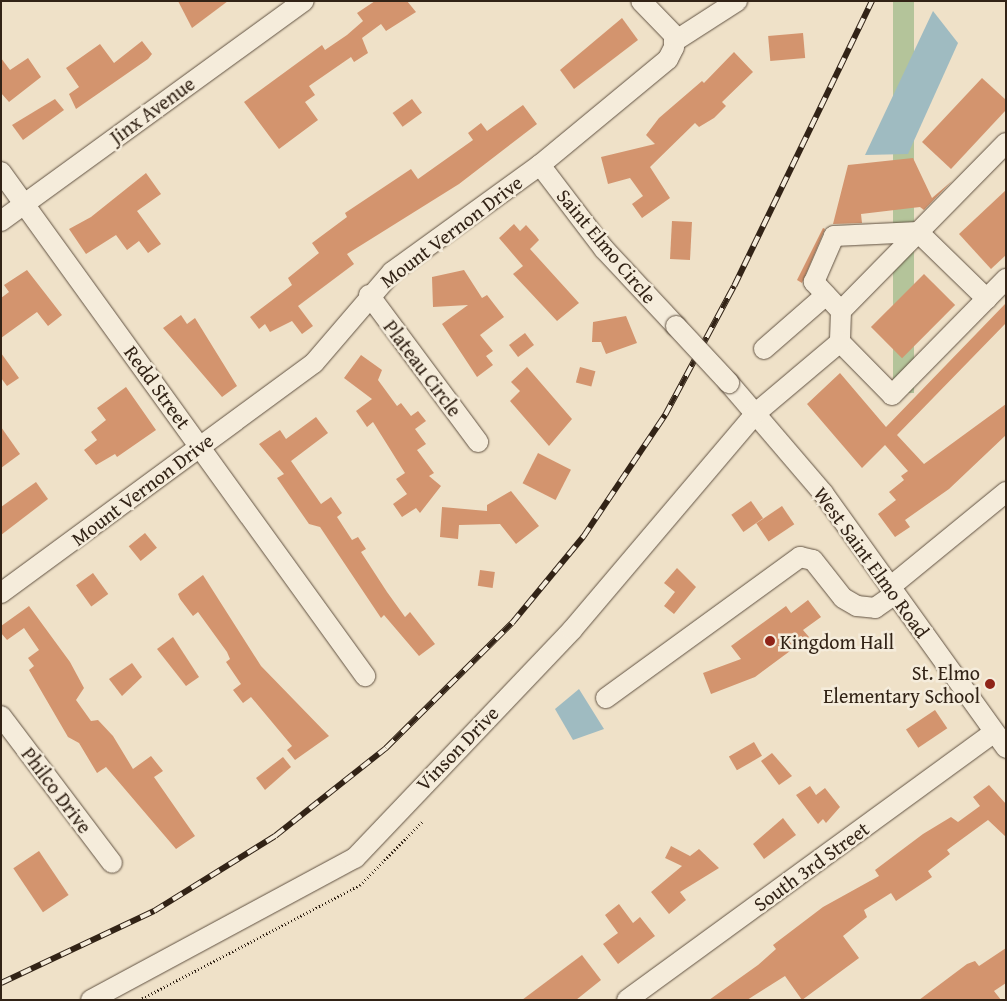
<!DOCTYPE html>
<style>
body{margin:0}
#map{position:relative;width:1007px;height:1001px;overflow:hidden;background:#efe1c8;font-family:"Gentium Book Plus",serif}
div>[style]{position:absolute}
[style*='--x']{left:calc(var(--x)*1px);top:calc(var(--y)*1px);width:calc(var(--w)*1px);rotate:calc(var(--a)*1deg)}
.green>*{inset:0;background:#b4c49a;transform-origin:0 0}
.water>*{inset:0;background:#9fbbc1}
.building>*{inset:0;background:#d3946e;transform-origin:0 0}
.path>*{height:3px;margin-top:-1.5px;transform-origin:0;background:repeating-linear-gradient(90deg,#322316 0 1px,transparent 0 3.5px)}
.roads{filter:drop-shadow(0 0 1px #615242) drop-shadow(0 0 1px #615242)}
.minor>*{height:20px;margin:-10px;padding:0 10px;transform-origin:10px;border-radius:10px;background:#f5ecdb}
.rail>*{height:5.5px;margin-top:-2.75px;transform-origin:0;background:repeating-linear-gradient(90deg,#f5ecdb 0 11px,#322316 0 22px);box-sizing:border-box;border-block:1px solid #322316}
.bridges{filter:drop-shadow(0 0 1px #615242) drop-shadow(0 0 1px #615242)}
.minor-bridge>*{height:20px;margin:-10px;padding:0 10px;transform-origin:10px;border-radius:10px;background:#f5ecdb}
.dots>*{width:14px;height:14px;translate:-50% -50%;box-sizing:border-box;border:2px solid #f5ecdb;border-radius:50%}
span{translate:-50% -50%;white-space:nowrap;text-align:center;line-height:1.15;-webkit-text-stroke:5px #f5ecdb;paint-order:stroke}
.street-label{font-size:20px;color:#322316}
.poi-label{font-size:20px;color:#322316}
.left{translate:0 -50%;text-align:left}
.right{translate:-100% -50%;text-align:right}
.frame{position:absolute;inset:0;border:2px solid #322316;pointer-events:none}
</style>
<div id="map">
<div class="green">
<div style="left:893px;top:1px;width:21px;height:392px"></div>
</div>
<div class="water">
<div style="clip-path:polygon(933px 11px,958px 43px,908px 154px,865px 155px)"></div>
<div style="clip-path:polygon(579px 689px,604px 729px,573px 740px,555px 709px)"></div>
</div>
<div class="building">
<div style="clip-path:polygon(178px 1px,228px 1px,192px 28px)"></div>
<div style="clip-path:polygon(375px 1px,407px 1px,416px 12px,386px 31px,381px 24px,362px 38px,368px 53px,354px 62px,351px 57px,309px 86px,315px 95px,305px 102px,318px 120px,279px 149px,244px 102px,322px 45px,325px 50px,347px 35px,363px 21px,357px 13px)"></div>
<div style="clip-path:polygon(622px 18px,638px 40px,574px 89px,560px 70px)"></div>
<div style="left:803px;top:33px;width:25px;height:35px;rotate:85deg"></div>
<div style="clip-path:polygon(142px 41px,152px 54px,148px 59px,76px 109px,69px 94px,79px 87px,66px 68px,100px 44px,114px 63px)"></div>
<div style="clip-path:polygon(734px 52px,753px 72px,722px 102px,726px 106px,714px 118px,699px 127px,695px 123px,650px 167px,670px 198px,642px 218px,632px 204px,643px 196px,630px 178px,608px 184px,601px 157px,655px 144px,646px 135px,659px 118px,702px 81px,704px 83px)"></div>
<div style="clip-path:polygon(1px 58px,10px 70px,28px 58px,41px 77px,9px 102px,1px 93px)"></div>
<div style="clip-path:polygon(982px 78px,1006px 100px,1006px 110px,951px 169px,922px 142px)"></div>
<div style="clip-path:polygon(55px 99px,64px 110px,23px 140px,12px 125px)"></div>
<div style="left:412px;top:99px;width:17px;height:24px;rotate:54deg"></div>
<div style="clip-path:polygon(523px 105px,537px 124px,459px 184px,347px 254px,354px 264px,298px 306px,313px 326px,302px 334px,292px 321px,270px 332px,265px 324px,259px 329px,250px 317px,292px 285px,288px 278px,319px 253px,312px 243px,347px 217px,345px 213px,411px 169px,418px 179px,473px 140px,468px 133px,481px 123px,487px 131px)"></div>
<div style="clip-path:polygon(913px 158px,932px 198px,952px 181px,924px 210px,920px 207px,861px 214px,862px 223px,833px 224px,848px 165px)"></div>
<div style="clip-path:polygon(146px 173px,161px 194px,137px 211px,161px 244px,148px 253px,139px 241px,127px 250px,116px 235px,86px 254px,69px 229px,91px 217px)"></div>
<div style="clip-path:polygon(1006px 190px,1006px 255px,991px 269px,959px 234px)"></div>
<div style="left:672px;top:221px;width:20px;height:38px;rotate:3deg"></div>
<div style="clip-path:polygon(514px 224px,520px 231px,526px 225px,536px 236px,539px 240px,530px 249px,579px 303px,557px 321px,513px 274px,523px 266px,499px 238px)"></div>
<div style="clip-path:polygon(823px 228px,825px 229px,802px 283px,797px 280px)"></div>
<div style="clip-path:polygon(27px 270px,62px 315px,48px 326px,37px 312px,1px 338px,1px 298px,9px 292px,4px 285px)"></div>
<div style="clip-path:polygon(464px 270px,482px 298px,487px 295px,504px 317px,480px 335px,493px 351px,486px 356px,493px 365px,477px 377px,442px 324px,468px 305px,433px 307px,432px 277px)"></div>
<div style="left:924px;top:274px;width:44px;height:75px;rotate:45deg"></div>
<div style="clip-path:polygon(1006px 303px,1006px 323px,897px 435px,924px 464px,1006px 404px,1006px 435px,949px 489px,905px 520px,910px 527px,895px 537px,878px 514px,896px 500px,889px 492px,904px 480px,901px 476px,908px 471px,885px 445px,862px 468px,807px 404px,840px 373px,886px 427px)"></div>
<div style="clip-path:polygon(181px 315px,187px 324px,195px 318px,237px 386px,222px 397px,163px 328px)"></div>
<div style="clip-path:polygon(626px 316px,637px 343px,606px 354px,601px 342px,592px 342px,593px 322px)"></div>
<div style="left:525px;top:333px;width:15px;height:20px;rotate:53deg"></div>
<div style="clip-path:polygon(1px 353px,19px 378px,7px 386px,1px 378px)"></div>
<div style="clip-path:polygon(361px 355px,382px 370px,378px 380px,397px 406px,401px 403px,411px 416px,418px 411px,426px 421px,415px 429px,426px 444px,417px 450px,434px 473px,429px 476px,441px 486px,420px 513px,416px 508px,402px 517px,393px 504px,407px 494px,396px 479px,405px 473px,373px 422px,367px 427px,356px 411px,372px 399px,344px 378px)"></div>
<div style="clip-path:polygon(527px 367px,572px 419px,549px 446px,510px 401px,520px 391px,511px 382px)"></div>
<div style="left:580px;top:367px;width:16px;height:16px;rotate:15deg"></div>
<div style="clip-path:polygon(126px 387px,156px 430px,117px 457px,115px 454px,96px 465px,84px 450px,97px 440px,91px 432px,106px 420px,97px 408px)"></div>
<div style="clip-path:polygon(316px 417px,328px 433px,291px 461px,321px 504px,331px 497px,342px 513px,337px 517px,352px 540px,358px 537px,366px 549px,361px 552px,387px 592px,405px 617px,410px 612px,435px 644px,419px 656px,384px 615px,381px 618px,320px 527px,309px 524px,277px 478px,284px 474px,259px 444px,280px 430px,286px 439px)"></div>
<div style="clip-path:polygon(1px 427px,20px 454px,1px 468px)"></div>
<div style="left:538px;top:453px;width:37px;height:34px;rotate:27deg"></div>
<div style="clip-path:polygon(36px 482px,48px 499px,1px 535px,1px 507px)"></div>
<div style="clip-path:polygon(511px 491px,539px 526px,516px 544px,500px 524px,459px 525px,458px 539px,440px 537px,442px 507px,487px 511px,487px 505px)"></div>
<div style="left:751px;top:501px;width:21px;height:24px;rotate:55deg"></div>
<div style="left:782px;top:506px;width:22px;height:31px;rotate:56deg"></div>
<div style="left:145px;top:533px;width:19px;height:21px;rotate:51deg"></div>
<div style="clip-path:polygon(677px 568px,696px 587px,674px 614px,664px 606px,675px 592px,664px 583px)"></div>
<div style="left:480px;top:570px;width:15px;height:16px;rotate:8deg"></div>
<div style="left:93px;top:573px;width:26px;height:21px;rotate:54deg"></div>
<div style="clip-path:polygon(203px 575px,261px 666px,329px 736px,295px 760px,287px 750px,292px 746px,251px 697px,243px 703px,233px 690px,241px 684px,226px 662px,230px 659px,227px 652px,198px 612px,193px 616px,180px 599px,178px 594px)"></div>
<div style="clip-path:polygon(808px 600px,821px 617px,803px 630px,809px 637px,755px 677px,711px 694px,703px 673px,741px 659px,731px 646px,786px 606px,791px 613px)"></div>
<div style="clip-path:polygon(29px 606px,70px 662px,84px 688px,76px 700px,91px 721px,98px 720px,113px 736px,133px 769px,151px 756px,163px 771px,154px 777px,195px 836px,176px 849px,106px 767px,97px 773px,79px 743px,68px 737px,29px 670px,34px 666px,28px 658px,39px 650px,24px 628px,7px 640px,1px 633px,1px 626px)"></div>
<div style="clip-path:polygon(173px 637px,199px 677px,186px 686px,157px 649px)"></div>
<div style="clip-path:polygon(132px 663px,142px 677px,122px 696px,109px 679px)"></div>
<div style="left:935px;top:710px;width:22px;height:35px;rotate:56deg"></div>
<div style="left:754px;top:742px;width:16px;height:29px;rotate:60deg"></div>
<div style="clip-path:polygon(772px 753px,792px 776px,779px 785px,761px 761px)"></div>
<div style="clip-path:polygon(283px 757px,291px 767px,265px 790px,256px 778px)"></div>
<div style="clip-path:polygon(989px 785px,1006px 804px,1006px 837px,988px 820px,947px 850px,950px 854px,928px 871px,932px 877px,896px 901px,891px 893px,864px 910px,867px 917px,843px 936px,859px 958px,802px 1000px,785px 976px,747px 1000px,709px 1000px,758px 965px,776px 949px,773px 945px,823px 907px,879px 876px,875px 870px,923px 834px,951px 817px,958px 822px,980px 806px,973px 797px)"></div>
<div style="clip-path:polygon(810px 786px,816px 795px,825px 788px,840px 807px,826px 823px,823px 819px,818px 824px,796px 795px)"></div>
<div style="clip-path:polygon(783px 818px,796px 835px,764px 859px,753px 844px)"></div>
<div style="clip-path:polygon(671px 846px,690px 856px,699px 849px,719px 868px,680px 892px,686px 900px,669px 914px,651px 892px,682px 866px,665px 858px)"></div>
<div style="left:39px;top:851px;width:53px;height:31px;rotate:56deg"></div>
<div style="clip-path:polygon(619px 904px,633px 923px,640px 917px,655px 936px,618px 964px,603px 944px,618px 933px,605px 915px)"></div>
<div style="clip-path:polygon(1006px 948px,1006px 983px,994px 991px,1001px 1000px,919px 1000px,967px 964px,975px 961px,979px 966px)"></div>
<div style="clip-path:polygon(582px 955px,601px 980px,576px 1000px,522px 1000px)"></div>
</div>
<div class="path">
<div style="--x:139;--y:1000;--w:249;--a:-27.5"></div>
<div style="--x:360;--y:885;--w:90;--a:-45.5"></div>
</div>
<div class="roads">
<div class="minor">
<div style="--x:675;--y:41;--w:74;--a:-32.8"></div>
<div style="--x:1006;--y:143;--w:235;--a:134.5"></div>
<div style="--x:841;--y:311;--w:31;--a:92"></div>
<div style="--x:840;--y:342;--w:74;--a:45.5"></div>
<div style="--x:892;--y:395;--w:163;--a:-45.5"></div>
<div style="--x:540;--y:165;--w:106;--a:52.7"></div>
<div style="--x:604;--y:249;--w:105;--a:46.9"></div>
<div style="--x:1;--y:172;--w:622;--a:54.16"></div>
<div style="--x:1;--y:221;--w:374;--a:-36"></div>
<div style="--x:369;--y:295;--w:183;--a:53.4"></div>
<div style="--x:841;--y:311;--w:40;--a:-133"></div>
<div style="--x:814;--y:282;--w:50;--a:-66.5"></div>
<div style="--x:834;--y:236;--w:84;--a:-2.7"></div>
<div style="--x:918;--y:232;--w:96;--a:44.2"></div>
<div style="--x:764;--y:349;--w:82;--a:-41.1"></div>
<div style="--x:729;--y:383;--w:145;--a:49.5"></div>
<div style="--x:823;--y:493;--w:314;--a:54.3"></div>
<div style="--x:890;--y:587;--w:150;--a:-39.3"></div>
<div style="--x:1;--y:593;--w:388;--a:-36.3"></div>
<div style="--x:314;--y:363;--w:120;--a:-49.4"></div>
<div style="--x:392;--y:272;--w:183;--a:-35.9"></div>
<div style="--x:540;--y:165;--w:166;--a:-39.6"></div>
<div style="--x:668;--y:59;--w:13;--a:-63"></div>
<div style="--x:674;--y:47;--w:12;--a:-90"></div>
<div style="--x:674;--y:35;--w:47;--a:-134.1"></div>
<div style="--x:606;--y:698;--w:240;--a:-36"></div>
<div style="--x:800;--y:557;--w:13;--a:13"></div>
<div style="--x:813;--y:560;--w:48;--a:51.7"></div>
<div style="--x:843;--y:598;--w:16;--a:30"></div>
<div style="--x:857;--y:606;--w:18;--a:6"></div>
<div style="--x:875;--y:608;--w:24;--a:-35"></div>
<div style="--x:1;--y:716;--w:184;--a:52.9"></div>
<div style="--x:91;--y:1000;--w:300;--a:-28.3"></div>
<div style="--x:355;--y:858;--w:315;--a:-46.4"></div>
<div style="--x:572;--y:630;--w:285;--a:-49.7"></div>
<div style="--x:756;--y:413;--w:110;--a:-40.2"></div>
<div style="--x:627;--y:1000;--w:454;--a:-36.1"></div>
</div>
</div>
<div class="rail">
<div style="--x:1;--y:983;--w:169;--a:-25.2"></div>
<div style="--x:154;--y:911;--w:142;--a:-31.8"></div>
<div style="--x:275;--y:836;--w:142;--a:-38.4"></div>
<div style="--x:386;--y:748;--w:177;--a:-44.8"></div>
<div style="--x:512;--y:623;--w:112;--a:-50.5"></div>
<div style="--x:583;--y:537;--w:147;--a:-56.1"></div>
<div style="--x:665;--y:415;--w:146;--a:-61.9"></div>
<div style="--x:734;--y:286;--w:317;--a:-64.2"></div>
</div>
<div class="bridges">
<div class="minor-bridge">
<div style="--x:676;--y:326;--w:78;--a:47.1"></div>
</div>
</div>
<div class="dots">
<div style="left:770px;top:641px;background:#8f2418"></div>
<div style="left:990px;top:684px;background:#8f2418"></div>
</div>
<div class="street-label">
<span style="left:152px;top:110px;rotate:-36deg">Jinx Avenue</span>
<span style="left:451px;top:231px;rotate:-37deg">Mount Vernon Drive</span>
<span style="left:607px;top:246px;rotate:50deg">Saint Elmo Circle</span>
<span style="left:423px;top:368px;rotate:53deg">Plateau Circle</span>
<span style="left:158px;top:387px;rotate:54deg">Redd Street</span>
<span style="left:142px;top:489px;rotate:-37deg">Mount Vernon Drive</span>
<span style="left:872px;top:562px;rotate:54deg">West Saint Elmo Road</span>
<span style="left:457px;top:748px;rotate:-46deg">Vinson Drive</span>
<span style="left:57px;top:790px;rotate:53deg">Philco Drive</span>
<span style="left:811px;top:866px;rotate:-36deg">South 3rd Street</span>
</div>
<div class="poi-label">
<span class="left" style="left:780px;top:641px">Kingdom Hall</span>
<span class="right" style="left:980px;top:684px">St. Elmo<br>Elementary School</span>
</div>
<div class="frame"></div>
</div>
